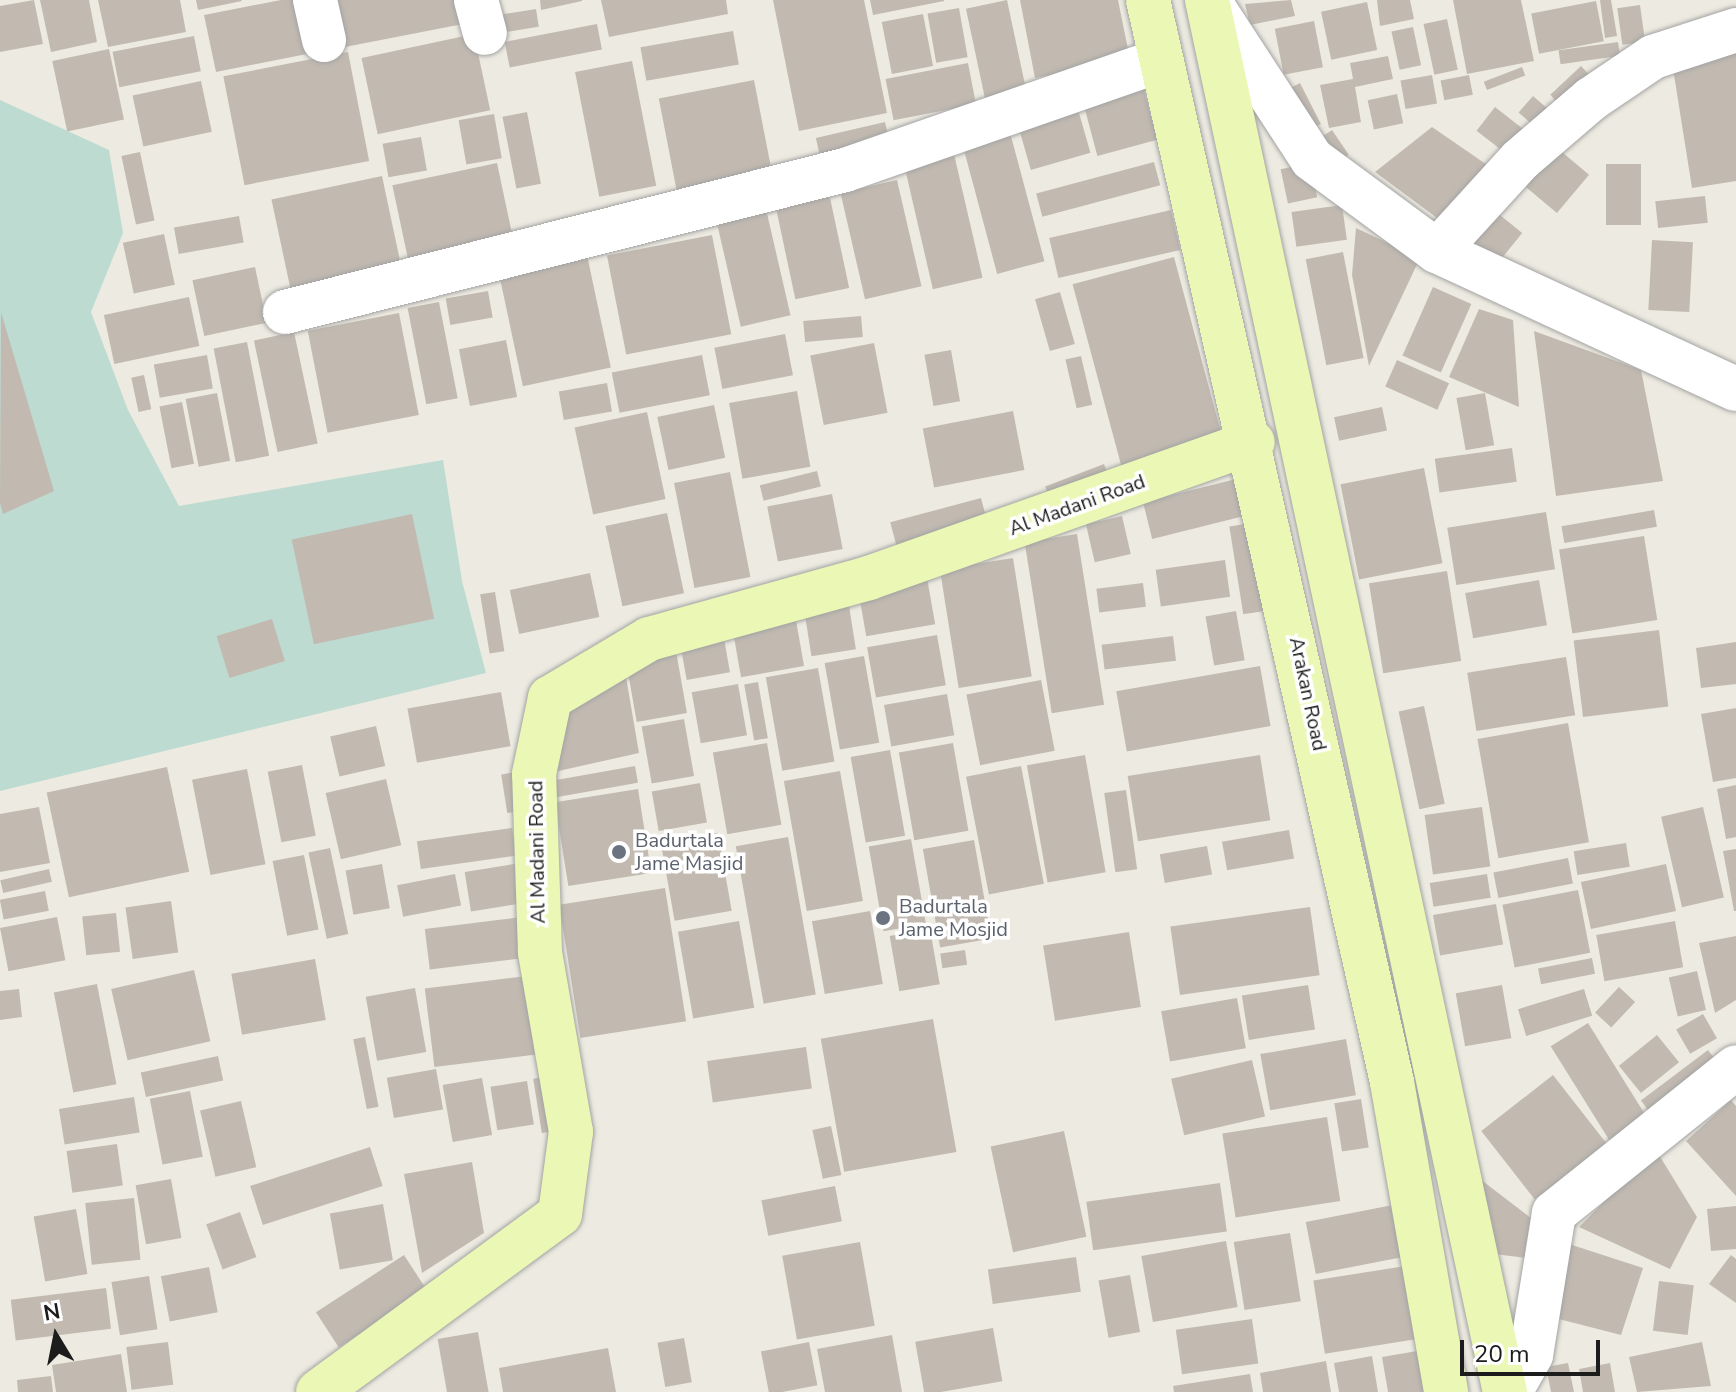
<!DOCTYPE html>
<style>
body{margin:0}
#map{position:relative;width:1736px;height:1392px;overflow:hidden;background:#edebe1;font-family:"Nunito Sans",sans-serif}
div>[style]{position:absolute}
[style*='--x']{left:calc(var(--x)*1px);top:calc(var(--y)*1px);width:calc(var(--w)*1px);rotate:calc(var(--a)*1deg)}
.wetland>*{inset:0;background:#bedbd2}
.building>*{inset:0;background:#c2bab1;transform-origin:0 0}
.roads{filter:drop-shadow(0 0 2px #a3a3a3) drop-shadow(0 0 2px #a3a3a3)}
.street>*{height:44px;margin:-22px;padding:0 22px;transform-origin:22px;border-radius:22px;background:#fff}
.secondary>*{height:44px;margin:-22px;padding:0 22px;transform-origin:22px;border-radius:22px;background:#ebf8b5}
.dots>*{width:22px;height:22px;translate:-50% -50%;box-sizing:border-box;border:4px solid #fff;border-radius:50%}
span{translate:-50% -50%;white-space:nowrap;text-align:center;line-height:1.15;-webkit-text-stroke:7px #fff;paint-order:stroke}
.street-label{font-size:20px;color:#1c1c1c}
.worship-label{font-size:20px;color:#5b616d}
.left{translate:0 -50%;text-align:left}
.north{position:absolute;left:16px;top:1296px;width:80px;height:80px;-webkit-text-stroke:6px #fff;paint-order:stroke;rotate:350deg;font-size:22px;font-weight:700;line-height:32px;text-align:center;color:#1c1c1c}
.north::after{content:'';display:block;margin:auto;width:28px;height:36px;background:#1c1c1c;clip-path:polygon(50% 0,100% 100%,50% 72%,0 100%)}
.scale{position:absolute;left:1460px;top:1340px;width:140px;height:36px;box-sizing:border-box;border:4px solid #1c1c1c;border-top:0;padding-left:10px;font-size:24px;line-height:28px;white-space:nowrap;color:#1c1c1c;-webkit-text-stroke:6px #fff;paint-order:stroke}
</style>
<div id="map">
<div class="wetland">
<div style="clip-path:polygon(0 100px,109px 150px,123px 233px,91px 312px,128px 410px,179px 506px,443px 460px,462px 581px,486px 673px,0 791px)"></div>
</div>
<div class="building">
<div style="clip-path:polygon(34px 0,43px 44px,0 52px,0 6px)"></div>
<div style="clip-path:polygon(40px 0,89px 0,97px 42px,51px 52px)"></div>
<div style="clip-path:polygon(98px 0,180px 0,186px 32px,108px 47px)"></div>
<div style="clip-path:polygon(196px 0,241px 0,242px 1px,198px 10px)"></div>
<div style="clip-path:polygon(281px 0,312px 0,322px 51px,216px 72px,204px 15px)"></div>
<div style="clip-path:polygon(335px 0,458px 0,463px 24px,345px 47px)"></div>
<div style="clip-path:polygon(540px 0,582px 0,582px 1px,541px 10px)"></div>
<div style="clip-path:polygon(601px 0,726px 0,728px 14px,609px 37px)"></div>
<div style="clip-path:polygon(773px 0,864px 0,887px 113px,799px 131px)"></div>
<div style="clip-path:polygon(870px 0,944px 0,944px 1px,873px 15px)"></div>
<div style="left:1007px;top:0;width:95px;height:42px;rotate:78deg"></div>
<div style="clip-path:polygon(1020px 0,1118px 0,1130px 59px,1035px 78px)"></div>
<div style="clip-path:polygon(1291px 0,1295px 16px,1250px 25px,1245px 4px)"></div>
<div style="clip-path:polygon(1377px 0,1410px 0,1414px 19px,1380px 26px)"></div>
<div style="clip-path:polygon(1453px 0,1521px 0,1534px 61px,1467px 74px)"></div>
<div style="clip-path:polygon(1600px 0,1611px 0,1617px 36px,1605px 38px)"></div>
<div style="left:1596px;top:1px;width:41px;height:66px;rotate:79deg"></div>
<div style="left:1367px;top:2px;width:49px;height:47px;rotate:78deg"></div>
<div style="left:1640px;top:5px;width:37px;height:23px;rotate:82deg"></div>
<div style="left:959px;top:8px;width:50px;height:32px;rotate:80deg"></div>
<div style="left:536px;top:9px;width:18px;height:41px;rotate:81deg"></div>
<div style="left:923px;top:14px;width:53px;height:42px;rotate:79deg"></div>
<div style="left:1447px;top:19px;width:52px;height:24px;rotate:78deg"></div>
<div style="left:1314px;top:21px;width:47px;height:40px;rotate:79deg"></div>
<div style="left:597px;top:24px;width:26px;height:94px;rotate:79deg"></div>
<div style="left:1413px;top:27px;width:39px;height:22px;rotate:78deg"></div>
<div style="left:733px;top:31px;width:34px;height:94px;rotate:80deg"></div>
<div style="left:474px;top:34px;width:78px;height:115px;rotate:78deg"></div>
<div style="left:194px;top:36px;width:36px;height:83px;rotate:79deg"></div>
<div style="left:1618px;top:42px;width:14px;height:60px;rotate:82deg"></div>
<div style="clip-path:polygon(1736px 46px,1736px 181px,1692px 188px,1671px 56px)"></div>
<div style="left:109px;top:49px;width:72px;height:58px;rotate:78deg"></div>
<div style="left:348px;top:52px;width:111px;height:127px;rotate:79deg"></div>
<div style="clip-path:polygon(1388px 56px,1393px 79px,1355px 87px,1361px 122px,1329px 128px,1320px 85px,1353px 79px,1350px 63px)"></div>
<div style="left:632px;top:61px;width:127px;height:58px;rotate:79deg"></div>
<div style="left:968px;top:63px;width:42px;height:84px;rotate:79deg"></div>
<div style="left:1581px;top:66px;width:22px;height:42px;rotate:47deg"></div>
<div style="left:1522px;top:67px;width:9px;height:41px;rotate:69deg"></div>
<div style="left:1432px;top:75px;width:29px;height:32px;rotate:80deg"></div>
<div style="left:1469px;top:75px;width:20px;height:29px;rotate:79deg"></div>
<div style="left:1141px;top:79px;width:63px;height:62px;rotate:75deg"></div>
<div style="left:754px;top:80px;width:93px;height:97px;rotate:79deg"></div>
<div style="left:201px;top:81px;width:52px;height:70px;rotate:78deg"></div>
<div style="left:1300px;top:83px;width:46px;height:18px;rotate:63deg"></div>
<div style="left:1397px;top:94px;width:30px;height:30px;rotate:78deg"></div>
<div style="left:1533px;top:96px;width:23px;height:22px;rotate:41deg"></div>
<div style="left:1075px;top:99px;width:56px;height:62px;rotate:74deg"></div>
<div style="left:1495px;top:107px;width:43px;height:30px;rotate:38deg"></div>
<div style="left:527px;top:112px;width:73px;height:25px;rotate:79deg"></div>
<div style="left:494px;top:114px;width:45px;height:36px;rotate:80deg"></div>
<div style="left:885px;top:122px;width:27px;height:71px;rotate:77deg"></div>
<div style="left:1008px;top:125px;width:141px;height:49px;rotate:75deg"></div>
<div style="clip-path:polygon(1432px 127px,1496px 171px,1452px 229px,1375px 172px)"></div>
<div style="left:1332px;top:130px;width:30px;height:14px;rotate:56deg"></div>
<div style="left:421px;top:137px;width:34px;height:39px;rotate:80deg"></div>
<div style="left:1550px;top:142px;width:51px;height:50px;rotate:40deg"></div>
<div style="left:140px;top:152px;width:70px;height:19px;rotate:78deg"></div>
<div style="left:954px;top:154px;width:127px;height:51px;rotate:77deg"></div>
<div style="left:1154px;top:162px;width:24px;height:122px;rotate:75deg"></div>
<div style="left:497px;top:163px;width:84px;height:107px;rotate:78deg"></div>
<div style="left:1310px;top:163px;width:35px;height:30px;rotate:78deg"></div>
<div style="left:1606px;top:164px;width:35px;height:61px"></div>
<div style="left:382px;top:176px;width:103px;height:113px;rotate:78deg"></div>
<div style="left:897px;top:180px;width:109px;height:58px;rotate:77deg"></div>
<div style="left:829px;top:193px;width:97px;height:55px;rotate:78deg"></div>
<div style="left:1705px;top:196px;width:27px;height:50px;rotate:84deg"></div>
<div style="left:1342px;top:205px;width:35px;height:51px;rotate:82deg"></div>
<div style="left:766px;top:209px;width:109px;height:51px;rotate:77deg"></div>
<div style="left:1171px;top:210px;width:41px;height:125px;rotate:77deg"></div>
<div style="left:1495px;top:211px;width:35px;height:39px;rotate:39deg"></div>
<div style="left:239px;top:216px;width:27px;height:66px;rotate:80deg"></div>
<div style="clip-path:polygon(1356px 228px,1420px 258px,1369px 366px,1352px 275px)"></div>
<div style="left:164px;top:234px;width:52px;height:42px;rotate:78deg"></div>
<div style="left:712px;top:235px;width:101px;height:107px;rotate:79deg"></div>
<div style="left:1652px;top:240px;width:41px;height:70px;rotate:3deg"></div>
<div style="left:1343px;top:252px;width:108px;height:38px;rotate:79deg"></div>
<div style="left:587px;top:255px;width:115px;height:90px;rotate:78deg"></div>
<div style="left:1174px;top:257px;width:200px;height:105px;rotate:75deg"></div>
<div style="left:255px;top:267px;width:57px;height:64px;rotate:78deg"></div>
<div style="left:1433px;top:287px;width:42px;height:75px;rotate:24deg"></div>
<div style="left:488px;top:291px;width:27px;height:43px;rotate:80deg"></div>
<div style="left:1060px;top:292px;width:54px;height:26px;rotate:74deg"></div>
<div style="left:189px;top:297px;width:50px;height:87px;rotate:78deg"></div>
<div style="left:439px;top:302px;width:98px;height:32px;rotate:79deg"></div>
<div style="clip-path:polygon(1479px 309px,1513px 320px,1519px 407px,1449px 377px)"></div>
<div style="clip-path:polygon(1px 312px,54px 491px,3px 514px,0 503px)"></div>
<div style="left:399px;top:313px;width:104px;height:93px;rotate:79deg"></div>
<div style="left:861px;top:316px;width:21px;height:58px;rotate:85deg"></div>
<div style="clip-path:polygon(1534px 331px,1641px 370px,1663px 481px,1556px 496px)"></div>
<div style="left:294px;top:332px;width:114px;height:41px;rotate:78deg"></div>
<div style="left:785px;top:334px;width:42px;height:72px;rotate:79deg"></div>
<div style="left:506px;top:340px;width:58px;height:48px;rotate:79deg"></div>
<div style="left:247px;top:342px;width:116px;height:34px;rotate:79deg"></div>
<div style="left:874px;top:343px;width:71px;height:65px;rotate:79deg"></div>
<div style="left:951px;top:350px;width:52px;height:27px;rotate:80deg"></div>
<div style="left:207px;top:355px;width:34px;height:54px;rotate:80deg"></div>
<div style="left:702px;top:355px;width:41px;height:92px;rotate:79deg"></div>
<div style="left:1081px;top:356px;width:50px;height:16px;rotate:77deg"></div>
<div style="left:1397px;top:360px;width:57px;height:29px;rotate:24deg"></div>
<div style="left:144px;top:375px;width:35px;height:13px;rotate:78deg"></div>
<div style="left:607px;top:383px;width:29px;height:49px;rotate:80deg"></div>
<div style="left:797px;top:391px;width:77px;height:69px;rotate:80deg"></div>
<div style="left:217px;top:393px;width:69px;height:32px;rotate:79deg"></div>
<div style="left:1485px;top:393px;width:53px;height:29px;rotate:80deg"></div>
<div style="left:182px;top:402px;width:63px;height:23px;rotate:79deg"></div>
<div style="left:714px;top:405px;width:54px;height:58px;rotate:78deg"></div>
<div style="left:1382px;top:407px;width:24px;height:49px;rotate:78deg"></div>
<div style="left:1013px;top:411px;width:60px;height:92px;rotate:79deg"></div>
<div style="left:647px;top:412px;width:89px;height:74px;rotate:78deg"></div>
<div style="left:1512px;top:448px;width:34px;height:78px;rotate:82deg"></div>
<div style="left:1104px;top:464px;width:17px;height:63px;rotate:69deg"></div>
<div style="left:1424px;top:468px;width:97px;height:85px;rotate:79deg"></div>
<div style="left:817px;top:471px;width:16px;height:59px;rotate:76deg"></div>
<div style="left:730px;top:472px;width:107px;height:57px;rotate:79deg"></div>
<div style="left:1240px;top:478px;width:38px;height:100px;rotate:76deg"></div>
<div style="left:832px;top:494px;width:56px;height:66px;rotate:79deg"></div>
<div style="left:981px;top:498px;width:31px;height:94px;rotate:75deg"></div>
<div style="left:1654px;top:510px;width:17px;height:94px;rotate:80deg"></div>
<div style="left:1546px;top:512px;width:58px;height:100px;rotate:81deg"></div>
<div style="left:667px;top:513px;width:82px;height:63px;rotate:78deg"></div>
<div style="left:412px;top:514px;width:107px;height:123px;rotate:78deg"></div>
<div style="left:1122px;top:516px;width:39px;height:37px;rotate:77deg"></div>
<div style="left:1257px;top:522px;width:89px;height:28px;rotate:81deg"></div>
<div style="left:1077px;top:534px;width:173px;height:53px;rotate:81deg"></div>
<div style="left:1644px;top:536px;width:85px;height:86px;rotate:81deg"></div>
<div style="left:1013px;top:558px;width:120px;height:74px;rotate:81deg"></div>
<div style="left:1225px;top:560px;width:37px;height:70px;rotate:82deg"></div>
<div style="left:1447px;top:571px;width:91px;height:79px;rotate:81deg"></div>
<div style="left:926px;top:572px;width:53px;height:70px;rotate:80deg"></div>
<div style="left:590px;top:573px;width:45px;height:82px;rotate:78deg"></div>
<div style="left:1539px;top:580px;width:46px;height:75px;rotate:80deg"></div>
<div style="left:1143px;top:583px;width:24px;height:47px;rotate:83deg"></div>
<div style="left:495px;top:592px;width:60px;height:15px;rotate:81deg"></div>
<div style="left:847px;top:593px;width:57px;height:45px;rotate:81deg"></div>
<div style="left:794px;top:609px;width:58px;height:64px;rotate:80deg"></div>
<div style="left:1236px;top:611px;width:50px;height:31px;rotate:80deg"></div>
<div style="left:272px;top:619px;width:44px;height:58px;rotate:73deg"></div>
<div style="left:722px;top:627px;width:46px;height:44px;rotate:80deg"></div>
<div style="left:1659px;top:630px;width:77px;height:86px;rotate:83deg"></div>
<div style="left:937px;top:635px;width:51px;height:71px;rotate:80deg"></div>
<div style="left:1173px;top:636px;width:25px;height:72px;rotate:83deg"></div>
<div style="clip-path:polygon(1736px 642px,1736px 684px,1701px 688px,1696px 648px)"></div>
<div style="left:676px;top:651px;width:63px;height:51px;rotate:80deg"></div>
<div style="left:864px;top:656px;width:88px;height:40px;rotate:80deg"></div>
<div style="left:1566px;top:657px;width:59px;height:100px;rotate:81deg"></div>
<div style="clip-path:polygon(624px 665px,639px 753px,554px 772px,546px 725px)"></div>
<div style="left:1260px;top:666px;width:61px;height:146px;rotate:80deg"></div>
<div style="left:818px;top:668px;width:95px;height:53px;rotate:80deg"></div>
<div style="left:1041px;top:680px;width:72px;height:76px;rotate:79deg"></div>
<div style="left:758px;top:682px;width:57px;height:14px;rotate:80deg"></div>
<div style="left:738px;top:684px;width:52px;height:47px;rotate:80deg"></div>
<div style="left:501px;top:692px;width:55px;height:95px;rotate:80deg"></div>
<div style="left:947px;top:694px;width:42px;height:64px;rotate:80deg"></div>
<div style="left:1424px;top:706px;width:100px;height:26px;rotate:78deg"></div>
<div style="clip-path:polygon(1736px 708px,1736px 778px,1713px 782px,1701px 714px)"></div>
<div style="left:684px;top:719px;width:58px;height:43px;rotate:80deg"></div>
<div style="left:1568px;top:723px;width:121px;height:92px;rotate:80deg"></div>
<div style="left:376px;top:726px;width:41px;height:47px;rotate:77deg"></div>
<div style="left:767px;top:743px;width:83px;height:55px;rotate:80deg"></div>
<div style="left:953px;top:743px;width:89px;height:55px;rotate:80deg"></div>
<div style="left:890px;top:750px;width:87px;height:40px;rotate:80deg"></div>
<div style="left:1085px;top:755px;width:119px;height:59px;rotate:80deg"></div>
<div style="left:1260px;top:755px;width:66px;height:134px;rotate:81deg"></div>
<div style="left:302px;top:765px;width:72px;height:35px;rotate:79deg"></div>
<div style="left:635px;top:766px;width:17px;height:83px;rotate:80deg"></div>
<div style="left:1021px;top:766px;width:120px;height:56px;rotate:79deg"></div>
<div style="left:167px;top:767px;width:107px;height:123px;rotate:78deg"></div>
<div style="left:247px;top:769px;width:97px;height:56px;rotate:79deg"></div>
<div style="left:840px;top:771px;width:132px;height:57px;rotate:80deg"></div>
<div style="left:517px;top:772px;width:39px;height:16px;rotate:81deg"></div>
<div style="left:386px;top:779px;width:68px;height:62px;rotate:77deg"></div>
<div style="left:700px;top:783px;width:40px;height:49px;rotate:80deg"></div>
<div style="clip-path:polygon(1736px 785px,1736px 837px,1726px 839px,1717px 789px)"></div>
<div style="left:638px;top:789px;width:85px;height:84px;rotate:81deg"></div>
<div style="left:1126px;top:790px;width:80px;height:22px;rotate:82deg"></div>
<div style="clip-path:polygon(39px 807px,50px 863px,0 872px,0 814px)"></div>
<div style="left:1482px;top:807px;width:60px;height:58px;rotate:82deg"></div>
<div style="left:1703px;top:807px;width:93px;height:43px;rotate:77deg"></div>
<div style="left:512px;top:828px;width:28px;height:96px;rotate:82deg"></div>
<div style="left:1289px;top:830px;width:29px;height:68px;rotate:80deg"></div>
<div style="left:718px;top:833px;width:79px;height:58px;rotate:80deg"></div>
<div style="left:788px;top:837px;width:160px;height:53px;rotate:80deg"></div>
<div style="left:911px;top:839px;width:86px;height:43px;rotate:80deg"></div>
<div style="left:974px;top:840px;width:100px;height:52px;rotate:80deg"></div>
<div style="left:1626px;top:843px;width:24px;height:53px;rotate:81deg"></div>
<div style="left:1207px;top:846px;width:29px;height:48px;rotate:80deg"></div>
<div style="left:330px;top:848px;width:88px;height:22px;rotate:78deg"></div>
<div style="clip-path:polygon(1736px 849px,1736px 911px,1734px 911px,1723px 851px)"></div>
<div style="left:304px;top:855px;width:76px;height:32px;rotate:79deg"></div>
<div style="left:1568px;top:858px;width:26px;height:76px;rotate:79deg"></div>
<div style="left:521px;top:863px;width:40px;height:57px;rotate:81deg"></div>
<div style="left:382px;top:864px;width:45px;height:37px;rotate:80deg"></div>
<div style="left:1666px;top:864px;width:48px;height:87px;rotate:78deg"></div>
<div style="left:49px;top:869px;width:13px;height:50px;rotate:77deg"></div>
<div style="left:455px;top:874px;width:32px;height:59px;rotate:79deg"></div>
<div style="left:1487px;top:874px;width:24px;height:58px;rotate:81deg"></div>
<div style="left:665px;top:888px;width:135px;height:107px;rotate:81deg"></div>
<div style="left:1578px;top:890px;width:64px;height:77px;rotate:79deg"></div>
<div style="left:45px;top:891px;width:20px;height:46px;rotate:79deg"></div>
<div style="left:171px;top:901px;width:52px;height:46px;rotate:82deg"></div>
<div style="left:1496px;top:904px;width:41px;height:64px;rotate:80deg"></div>
<div style="left:1310px;top:907px;width:69px;height:141px;rotate:82deg"></div>
<div style="left:870px;top:911px;width:74px;height:59px;rotate:80deg"></div>
<div style="left:116px;top:913px;width:39px;height:34px;rotate:84deg"></div>
<div style="left:530px;top:916px;width:41px;height:106px;rotate:83deg"></div>
<div style="left:57px;top:917px;width:44px;height:58px;rotate:79deg"></div>
<div style="left:739px;top:921px;width:88px;height:62px;rotate:80deg"></div>
<div style="left:1675px;top:921px;width:47px;height:80px;rotate:80deg"></div>
<div style="left:930px;top:929px;width:56px;height:41px;rotate:80deg"></div>
<div style="left:1129px;top:932px;width:76px;height:87px;rotate:81deg"></div>
<div style="clip-path:polygon(1736px 936px,1736px 1000px,1715px 1013px,1699px 943px)"></div>
<div style="left:965px;top:950px;width:15px;height:25px;rotate:82deg"></div>
<div style="left:1592px;top:958px;width:16px;height:55px;rotate:79deg"></div>
<div style="left:315px;top:959px;width:62px;height:85px;rotate:80deg"></div>
<div style="left:194px;top:970px;width:73px;height:85px;rotate:77deg"></div>
<div style="left:1697px;top:971px;width:40px;height:29px;rotate:77deg"></div>
<div style="left:527px;top:976px;width:79px;height:103px;rotate:83deg"></div>
<div style="left:97px;top:984px;width:102px;height:44px;rotate:79deg"></div>
<div style="left:1308px;top:985px;width:45px;height:67px;rotate:81deg"></div>
<div style="left:1502px;top:985px;width:54px;height:47px;rotate:80deg"></div>
<div style="left:1619px;top:987px;width:22px;height:35px;rotate:43deg"></div>
<div style="left:415px;top:988px;width:65px;height:50px;rotate:80deg"></div>
<div style="clip-path:polygon(19px 989px,22px 1017px,0 1020px,0 991px)"></div>
<div style="left:1584px;top:989px;width:28px;height:69px;rotate:73deg"></div>
<div style="left:1237px;top:998px;width:51px;height:77px;rotate:80deg"></div>
<div style="left:1703px;top:1014px;width:28px;height:31px;rotate:60deg"></div>
<div style="left:933px;top:1019px;width:135px;height:114px;rotate:80deg"></div>
<div style="left:1588px;top:1023px;width:111px;height:44px;rotate:58deg"></div>
<div style="left:1657px;top:1035px;width:35px;height:49px;rotate:51deg"></div>
<div style="left:365px;top:1037px;width:71px;height:12px;rotate:79deg"></div>
<div style="left:1346px;top:1039px;width:57px;height:87px;rotate:80deg"></div>
<div style="left:806px;top:1047px;width:42px;height:100px;rotate:82deg"></div>
<div style="left:1708px;top:1050px;width:15px;height:84px;rotate:53deg"></div>
<div style="left:218px;top:1056px;width:25px;height:79px;rotate:78deg"></div>
<div style="left:1252px;top:1060px;width:58px;height:83px;rotate:77deg"></div>
<div style="left:436px;top:1069px;width:41px;height:50px;rotate:80deg"></div>
<div style="left:1553px;top:1075px;width:87px;height:91px;rotate:52deg"></div>
<div style="left:550px;top:1076px;width:55px;height:17px;rotate:81deg"></div>
<div style="left:482px;top:1078px;width:58px;height:40px;rotate:80deg"></div>
<div style="left:527px;top:1081px;width:44px;height:37px;rotate:81deg"></div>
<div style="left:190px;top:1091px;width:67px;height:41px;rotate:79deg"></div>
<div style="left:134px;top:1097px;width:36px;height:76px;rotate:81deg"></div>
<div style="left:1361px;top:1099px;width:49px;height:27px;rotate:81deg"></div>
<div style="clip-path:polygon(1731px 1100px,1736px 1106px,1736px 1196px,1686px 1141px)"></div>
<div style="left:241px;top:1101px;width:68px;height:42px;rotate:77deg"></div>
<div style="left:1327px;top:1117px;width:85px;height:106px;rotate:81deg"></div>
<div style="left:831px;top:1126px;width:50px;height:19px;rotate:78deg"></div>
<div style="left:1064px;top:1131px;width:108px;height:75px;rotate:78deg"></div>
<div style="left:117px;top:1144px;width:42px;height:51px;rotate:82deg"></div>
<div style="left:370px;top:1147px;width:41px;height:126px;rotate:72deg"></div>
<div style="clip-path:polygon(1656px 1150px,1697px 1217px,1670px 1269px,1579px 1227px)"></div>
<div style="clip-path:polygon(472px 1162px,484px 1233px,422px 1273px,404px 1174px)"></div>
<div style="left:171px;top:1179px;width:60px;height:36px;rotate:80deg"></div>
<div style="clip-path:polygon(1480px 1179px,1536px 1222px,1535px 1259px,1487px 1253px)"></div>
<div style="left:1220px;top:1183px;width:49px;height:135px;rotate:82deg"></div>
<div style="left:835px;top:1186px;width:36px;height:75px;rotate:79deg"></div>
<div style="left:134px;top:1198px;width:62px;height:49px;rotate:84deg"></div>
<div style="left:383px;top:1204px;width:57px;height:54px;rotate:80deg"></div>
<div style="left:1398px;top:1204px;width:53px;height:94px;rotate:79deg"></div>
<div style="clip-path:polygon(1736px 1206px,1736px 1249px,1711px 1251px,1707px 1209px)"></div>
<div style="left:76px;top:1209px;width:66px;height:43px;rotate:80deg"></div>
<div style="left:240px;top:1212px;width:48px;height:36px;rotate:70deg"></div>
<div style="left:1290px;top:1233px;width:69px;height:57px;rotate:81deg"></div>
<div style="left:1226px;top:1241px;width:67px;height:86px;rotate:80deg"></div>
<div style="left:860px;top:1242px;width:85px;height:79px;rotate:80deg"></div>
<div style="clip-path:polygon(1566px 1243px,1643px 1268px,1621px 1335px,1551px 1317px)"></div>
<div style="left:404px;top:1255px;width:42px;height:105px;rotate:57deg"></div>
<div style="clip-path:polygon(1731px 1255px,1736px 1259px,1736px 1303px,1709px 1284px)"></div>
<div style="left:1076px;top:1257px;width:35px;height:89px;rotate:82deg"></div>
<div style="left:1418px;top:1264px;width:74px;height:106px;rotate:81deg"></div>
<div style="left:209px;top:1267px;width:46px;height:49px;rotate:79deg"></div>
<div style="left:1130px;top:1275px;width:58px;height:32px;rotate:80deg"></div>
<div style="left:149px;top:1276px;width:54px;height:38px;rotate:81deg"></div>
<div style="left:1659px;top:1281px;width:35px;height:50px;rotate:7deg"></div>
<div style="left:106px;top:1288px;width:41px;height:96px;rotate:83deg"></div>
<div style="left:1252px;top:1319px;width:45px;height:77px;rotate:82deg"></div>
<div style="left:993px;top:1328px;width:54px;height:79px;rotate:80deg"></div>
<div style="left:478px;top:1332px;width:61px;height:41px;rotate:80deg"></div>
<div style="clip-path:polygon(892px 1335px,902px 1392px,825px 1392px,817px 1349px)"></div>
<div style="left:684px;top:1338px;width:45px;height:27px;rotate:80deg"></div>
<div style="left:168px;top:1342px;width:43px;height:42px;rotate:83deg"></div>
<div style="left:809px;top:1342px;width:44px;height:49px;rotate:79deg"></div>
<div style="clip-path:polygon(1702px 1342px,1711px 1386px,1637px 1392px,1629px 1357px)"></div>
<div style="clip-path:polygon(608px 1348px,616px 1392px,503px 1392px,499px 1368px)"></div>
<div style="clip-path:polygon(1423px 1350px,1430px 1392px,1388px 1392px,1382px 1357px)"></div>
<div style="clip-path:polygon(121px 1354px,127px 1392px,56px 1392px,52px 1365px)"></div>
<div style="clip-path:polygon(1372px 1356px,1378px 1392px,1339px 1392px,1334px 1363px)"></div>
<div style="clip-path:polygon(1326px 1361px,1331px 1392px,1263px 1392px,1260px 1373px)"></div>
<div style="clip-path:polygon(1568px 1363px,1574px 1392px,1551px 1392px,1546px 1367px)"></div>
<div style="clip-path:polygon(1610px 1363px,1615px 1392px,1583px 1392px,1579px 1369px)"></div>
<div style="clip-path:polygon(1250px 1374px,1253px 1392px,1174px 1392px,1173px 1386px)"></div>
<div style="clip-path:polygon(51px 1376px,53px 1392px,18px 1392px,17px 1380px)"></div>
</div>
<div class="roads">
<div class="street">
<div style="--x:315;--y:0;--w:41;--a:77.3"></div>
<div style="--x:476;--y:0;--w:34;--a:75"></div>
<div style="--x:1211;--y:4;--w:185;--a:56.9"></div>
<div style="--x:1312;--y:159;--w:155;--a:36.4"></div>
<div style="--x:1437;--y:251;--w:329;--a:24.8"></div>
<div style="--x:1437;--y:251;--w:123;--a:-47.6"></div>
<div style="--x:1520;--y:160;--w:94;--a:-40.7"></div>
<div style="--x:1591;--y:99;--w:75;--a:-34.1"></div>
<div style="--x:1653;--y:57;--w:87;--a:-18"></div>
<div style="--x:285;--y:312;--w:578;--a:-14.23"></div>
<div style="--x:845;--y:170;--w:334;--a:-19.2"></div>
<div style="--x:1510;--y:1392;--w:43;--a:-60.4"></div>
<div style="--x:1531;--y:1355;--w:144;--a:-80.8"></div>
<div style="--x:1554;--y:1213;--w:233;--a:-38.7"></div>
</div>
<div class="secondary">
<div style="--x:1148;--y:0;--w:1109;--a:77.29"></div>
<div style="--x:1392;--y:1082;--w:315;--a:80.1"></div>
<div style="--x:1207;--y:0;--w:1424;--a:77.92"></div>
<div style="--x:318;--y:1392;--w:300;--a:-36.3"></div>
<div style="--x:560;--y:1214;--w:83;--a:-82.4"></div>
<div style="--x:571;--y:1132;--w:183;--a:-99.8"></div>
<div style="--x:540;--y:952;--w:178;--a:-91.9"></div>
<div style="--x:534;--y:774;--w:78;--a:-78.1"></div>
<div style="--x:550;--y:698;--w:115;--a:-30.8"></div>
<div style="--x:649;--y:639;--w:228;--a:-15.5"></div>
<div style="--x:869;--y:578;--w:407;--a:-19.5"></div>
</div>
</div>
<div class="dots">
<div style="left:619px;top:852px;background:#6b7280"></div>
<div style="left:883px;top:918px;background:#6b7280"></div>
</div>
<div class="street-label">
<span style="left:1077px;top:505px;rotate:-20deg">Al Madani Road</span>
<span style="left:1308px;top:694px;rotate:78deg">Arakan Road</span>
<span style="left:537px;top:852px;rotate:-91deg">Al Madani Road</span>
</div>
<div class="worship-label">
<span class="left" style="left:635px;top:852px">Badurtala<br>Jame Masjid</span>
<span class="left" style="left:899px;top:918px">Badurtala<br>Jame Mosjid</span>
</div>
<div class="north">N</div>
<div class="scale">20 m</div>
</div>
